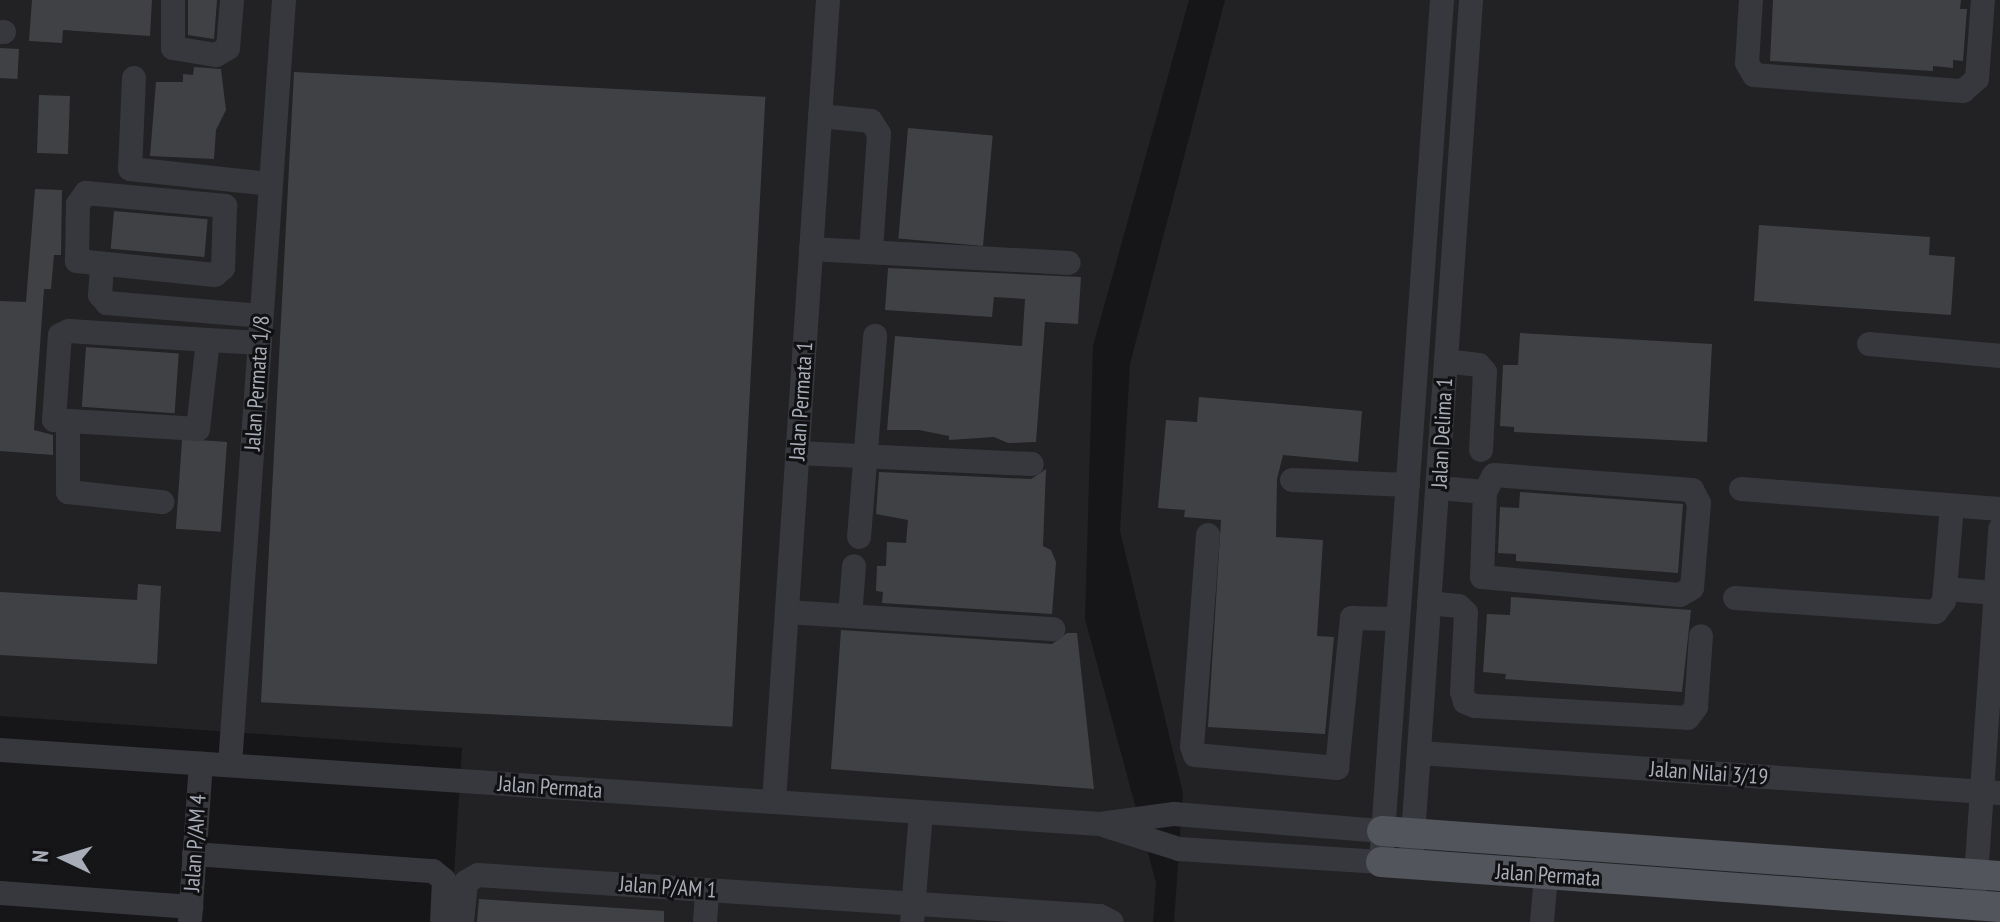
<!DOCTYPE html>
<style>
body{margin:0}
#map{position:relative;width:2000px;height:922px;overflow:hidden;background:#161618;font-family:"PT Sans Narrow",sans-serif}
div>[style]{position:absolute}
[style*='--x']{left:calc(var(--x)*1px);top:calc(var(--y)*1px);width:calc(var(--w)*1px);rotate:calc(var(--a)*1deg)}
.built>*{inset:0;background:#222225}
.building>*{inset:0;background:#404145;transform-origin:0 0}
.minor>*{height:24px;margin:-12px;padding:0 12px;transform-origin:12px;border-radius:12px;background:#37383d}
.major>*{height:30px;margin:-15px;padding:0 15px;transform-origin:15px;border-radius:15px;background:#53555c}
span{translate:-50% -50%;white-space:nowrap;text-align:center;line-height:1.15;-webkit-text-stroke:6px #111113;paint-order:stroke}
.street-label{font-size:22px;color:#a8adb8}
.north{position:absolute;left:24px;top:818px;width:80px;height:80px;-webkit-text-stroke:6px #111113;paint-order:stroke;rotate:274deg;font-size:22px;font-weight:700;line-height:32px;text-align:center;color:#a8adb8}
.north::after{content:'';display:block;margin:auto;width:28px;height:36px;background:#a8adb8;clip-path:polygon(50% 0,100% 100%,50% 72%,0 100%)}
</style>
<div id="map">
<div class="built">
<div style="clip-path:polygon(0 0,1189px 0,1093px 346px,1085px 619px,1156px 883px,1153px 922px,451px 922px,462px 748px,0 716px)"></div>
<div style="clip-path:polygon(1225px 0,2000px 0,2000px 922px,1174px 922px,1183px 793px,1120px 531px,1130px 364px)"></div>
</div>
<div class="building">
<div style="clip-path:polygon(32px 0,152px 0,150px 36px,63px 30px,62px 43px,29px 41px)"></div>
<div style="clip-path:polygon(188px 0,217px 0,214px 39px,188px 35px)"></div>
<div style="clip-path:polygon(1773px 0,1961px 0,1960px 9px,1967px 9px,1963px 61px,1953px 60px,1953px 68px,1933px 66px,1933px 71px,1770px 61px)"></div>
<div style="left:0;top:48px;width:19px;height:30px;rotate:3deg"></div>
<div style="clip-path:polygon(194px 67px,221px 69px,226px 110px,216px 130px,214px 159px,150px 156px,156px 82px,183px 82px,183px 74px,193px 75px)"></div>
<div style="left:294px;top:72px;width:472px;height:631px;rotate:3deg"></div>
<div style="left:39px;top:95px;width:31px;height:58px;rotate:2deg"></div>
<div style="left:908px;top:128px;width:85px;height:111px;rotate:5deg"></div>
<div style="clip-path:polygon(35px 189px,62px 190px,61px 255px,54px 255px,51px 289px,44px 289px,34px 430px,53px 435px,53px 455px,0 451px,0 301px,26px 302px)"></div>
<div style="left:114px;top:211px;width:94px;height:38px;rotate:5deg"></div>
<div style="clip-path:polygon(1759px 225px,1930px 237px,1929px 255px,1955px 257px,1951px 315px,1754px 301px)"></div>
<div style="clip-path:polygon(888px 268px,1081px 277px,1078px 324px,1045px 322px,1036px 442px,1008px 443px,994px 437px,949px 440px,949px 436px,919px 430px,887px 430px,895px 336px,1022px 346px,1025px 299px,994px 297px,992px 317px,885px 310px)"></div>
<div style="clip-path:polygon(1520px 333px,1712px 344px,1707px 442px,1514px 432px,1514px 427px,1500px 426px,1503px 365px,1518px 365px)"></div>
<div style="left:86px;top:347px;width:93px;height:60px;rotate:4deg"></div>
<div style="clip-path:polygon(1199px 397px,1362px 411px,1358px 462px,1283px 455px,1277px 479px,1276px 537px,1323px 540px,1317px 636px,1334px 637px,1325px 734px,1208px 727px,1221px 520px,1184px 517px,1185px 510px,1158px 508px,1166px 420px,1197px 422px)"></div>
<div style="left:227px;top:442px;width:90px;height:45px;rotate:94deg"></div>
<div style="clip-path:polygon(1046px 469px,1043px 546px,1051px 550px,1056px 562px,1052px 614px,882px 603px,883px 592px,876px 591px,877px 566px,886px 566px,887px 542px,906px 543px,908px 520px,876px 514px,879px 472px,1031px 479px)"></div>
<div style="clip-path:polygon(1520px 492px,1683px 504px,1678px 573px,1516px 561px,1516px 554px,1498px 553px,1500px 507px,1519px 508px)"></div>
<div style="clip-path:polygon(138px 584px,161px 586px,157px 664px,0 655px,0 592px,137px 600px)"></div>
<div style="clip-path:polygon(1511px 597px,1691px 610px,1682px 692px,1505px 679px,1506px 674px,1483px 672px,1487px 614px,1510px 615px)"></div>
<div style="clip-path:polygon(841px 630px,1052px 644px,1067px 633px,1077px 633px,1094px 789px,831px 769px)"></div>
<div style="clip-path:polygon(479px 899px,664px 911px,664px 922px,477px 922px)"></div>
</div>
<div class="minor">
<div style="--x:173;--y:0;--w:48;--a:90"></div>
<div style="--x:173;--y:48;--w:44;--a:9.2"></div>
<div style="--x:216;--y:55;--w:14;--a:-30"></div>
<div style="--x:228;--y:48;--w:48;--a:-85.2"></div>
<div style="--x:1751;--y:0;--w:63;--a:93.6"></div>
<div style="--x:1747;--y:63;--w:14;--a:60"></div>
<div style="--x:1754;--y:75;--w:210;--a:4.4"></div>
<div style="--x:1963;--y:91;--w:18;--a:-41"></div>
<div style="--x:1977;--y:79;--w:79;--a:-85.7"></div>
<div style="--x:0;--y:32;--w:4;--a:0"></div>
<div style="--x:134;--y:78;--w:91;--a:92.5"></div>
<div style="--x:130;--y:169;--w:142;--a:6.1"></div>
<div style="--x:820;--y:116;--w:51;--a:5.6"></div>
<div style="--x:871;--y:121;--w:15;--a:58"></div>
<div style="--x:879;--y:134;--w:118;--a:93.9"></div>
<div style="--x:86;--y:193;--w:140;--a:5.3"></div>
<div style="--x:225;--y:206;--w:62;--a:91.8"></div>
<div style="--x:223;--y:268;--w:11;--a:139"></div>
<div style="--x:215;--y:275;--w:139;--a:-174.2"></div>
<div style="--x:77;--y:261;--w:57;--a:-89"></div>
<div style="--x:78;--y:204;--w:14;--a:-54"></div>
<div style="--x:811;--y:249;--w:258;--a:3.1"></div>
<div style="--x:102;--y:267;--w:28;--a:94"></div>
<div style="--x:100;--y:295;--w:11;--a:49"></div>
<div style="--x:107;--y:303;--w:155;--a:4.8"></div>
<div style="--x:208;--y:340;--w:90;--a:96.4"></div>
<div style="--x:198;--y:429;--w:144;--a:-176.4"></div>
<div style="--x:54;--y:420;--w:85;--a:-86"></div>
<div style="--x:60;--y:335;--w:10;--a:-24"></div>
<div style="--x:69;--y:331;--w:139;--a:3.7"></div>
<div style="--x:208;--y:340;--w:51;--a:3.4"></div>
<div style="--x:1869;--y:344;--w:132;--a:5.2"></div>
<div style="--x:1446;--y:361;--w:33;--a:7"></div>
<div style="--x:1479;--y:365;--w:9;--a:49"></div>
<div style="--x:1485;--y:372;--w:78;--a:92.9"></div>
<div style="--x:68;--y:424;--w:68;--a:90"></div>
<div style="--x:68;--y:492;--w:95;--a:6.1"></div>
<div style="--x:797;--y:453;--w:235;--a:2.7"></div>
<div style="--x:1494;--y:475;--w:199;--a:4.3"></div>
<div style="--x:1692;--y:490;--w:15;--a:62"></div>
<div style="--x:1699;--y:503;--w:85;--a:94.7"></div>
<div style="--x:1692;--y:588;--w:14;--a:150"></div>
<div style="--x:1680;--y:595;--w:199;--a:-174.8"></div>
<div style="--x:1482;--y:577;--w:85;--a:-88"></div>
<div style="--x:1485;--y:492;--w:19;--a:-62"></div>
<div style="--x:1292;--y:480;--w:116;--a:2.5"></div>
<div style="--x:1439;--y:488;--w:46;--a:5"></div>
<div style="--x:1741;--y:489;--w:260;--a:4.4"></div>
<div style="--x:1208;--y:535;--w:212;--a:94.3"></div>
<div style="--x:1192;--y:746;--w:9;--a:72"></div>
<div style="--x:1195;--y:755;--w:143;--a:5.2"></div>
<div style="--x:1337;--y:768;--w:151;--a:-84.3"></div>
<div style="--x:1352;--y:618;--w:43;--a:1.3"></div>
<div style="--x:859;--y:537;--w:202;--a:-85.4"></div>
<div style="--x:1945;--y:589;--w:51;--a:4.5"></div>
<div style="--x:1735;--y:598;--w:201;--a:4"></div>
<div style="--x:1936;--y:612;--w:14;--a:-54"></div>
<div style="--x:1944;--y:601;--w:95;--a:-85.2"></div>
<div style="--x:1429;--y:603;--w:30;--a:6"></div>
<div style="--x:1459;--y:606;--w:10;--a:45"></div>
<div style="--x:1466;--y:613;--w:79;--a:92.9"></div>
<div style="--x:1462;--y:692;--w:10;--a:73"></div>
<div style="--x:1465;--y:702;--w:11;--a:22"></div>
<div style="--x:1475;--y:706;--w:213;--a:3.2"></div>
<div style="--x:1688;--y:718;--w:14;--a:-54"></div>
<div style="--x:1696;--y:707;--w:71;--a:-86"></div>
<div style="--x:787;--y:612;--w:267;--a:3.7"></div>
<div style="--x:850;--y:616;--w:50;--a:-85.4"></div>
<div style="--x:0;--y:750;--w:1102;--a:3.85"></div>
<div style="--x:1100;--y:824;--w:75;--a:-7.7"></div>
<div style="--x:1174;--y:814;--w:209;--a:4.7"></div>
<div style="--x:1419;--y:753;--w:582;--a:3.94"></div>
<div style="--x:230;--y:765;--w:767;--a:-85.96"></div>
<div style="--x:774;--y:802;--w:804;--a:-86.15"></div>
<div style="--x:1106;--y:826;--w:77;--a:17.5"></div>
<div style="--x:1179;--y:849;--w:202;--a:3.7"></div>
<div style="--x:1381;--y:862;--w:864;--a:-85.95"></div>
<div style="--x:194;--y:854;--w:240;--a:4.1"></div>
<div style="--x:433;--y:871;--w:14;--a:39"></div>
<div style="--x:444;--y:880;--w:42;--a:92.7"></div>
<div style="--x:1411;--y:865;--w:867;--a:-86.03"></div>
<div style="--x:0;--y:893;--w:192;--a:4.2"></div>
<div style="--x:1974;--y:905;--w:377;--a:-86"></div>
<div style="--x:190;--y:920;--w:157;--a:-86"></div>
<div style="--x:462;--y:922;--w:40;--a:-84.3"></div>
<div style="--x:466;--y:882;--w:14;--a:-30"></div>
<div style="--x:478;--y:875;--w:623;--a:3.77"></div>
<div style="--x:1100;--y:916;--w:13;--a:27"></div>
<div style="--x:705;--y:922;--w:32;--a:-86"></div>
<div style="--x:912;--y:922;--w:110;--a:-85.3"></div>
<div style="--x:1542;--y:922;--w:80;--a:-85"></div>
</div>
<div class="major">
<div style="--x:1382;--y:831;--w:620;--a:4.16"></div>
<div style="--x:1381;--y:862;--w:621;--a:4.16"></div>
</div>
<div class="street-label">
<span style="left:257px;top:383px;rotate:-86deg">Jalan Permata 1/8</span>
<span style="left:801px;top:401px;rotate:-86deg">Jalan Permata 1</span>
<span style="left:1442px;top:433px;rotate:-87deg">Jalan Delima 1</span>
<span style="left:1709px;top:773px;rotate:4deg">Jalan Nilai 3/19</span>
<span style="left:550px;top:787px;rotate:4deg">Jalan Permata</span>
<span style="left:195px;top:843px;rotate:-86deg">Jalan P/AM 4</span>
<span style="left:1548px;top:875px;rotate:4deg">Jalan Permata</span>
<span style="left:668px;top:887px;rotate:4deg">Jalan P/AM 1</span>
</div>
<div class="north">N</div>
</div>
